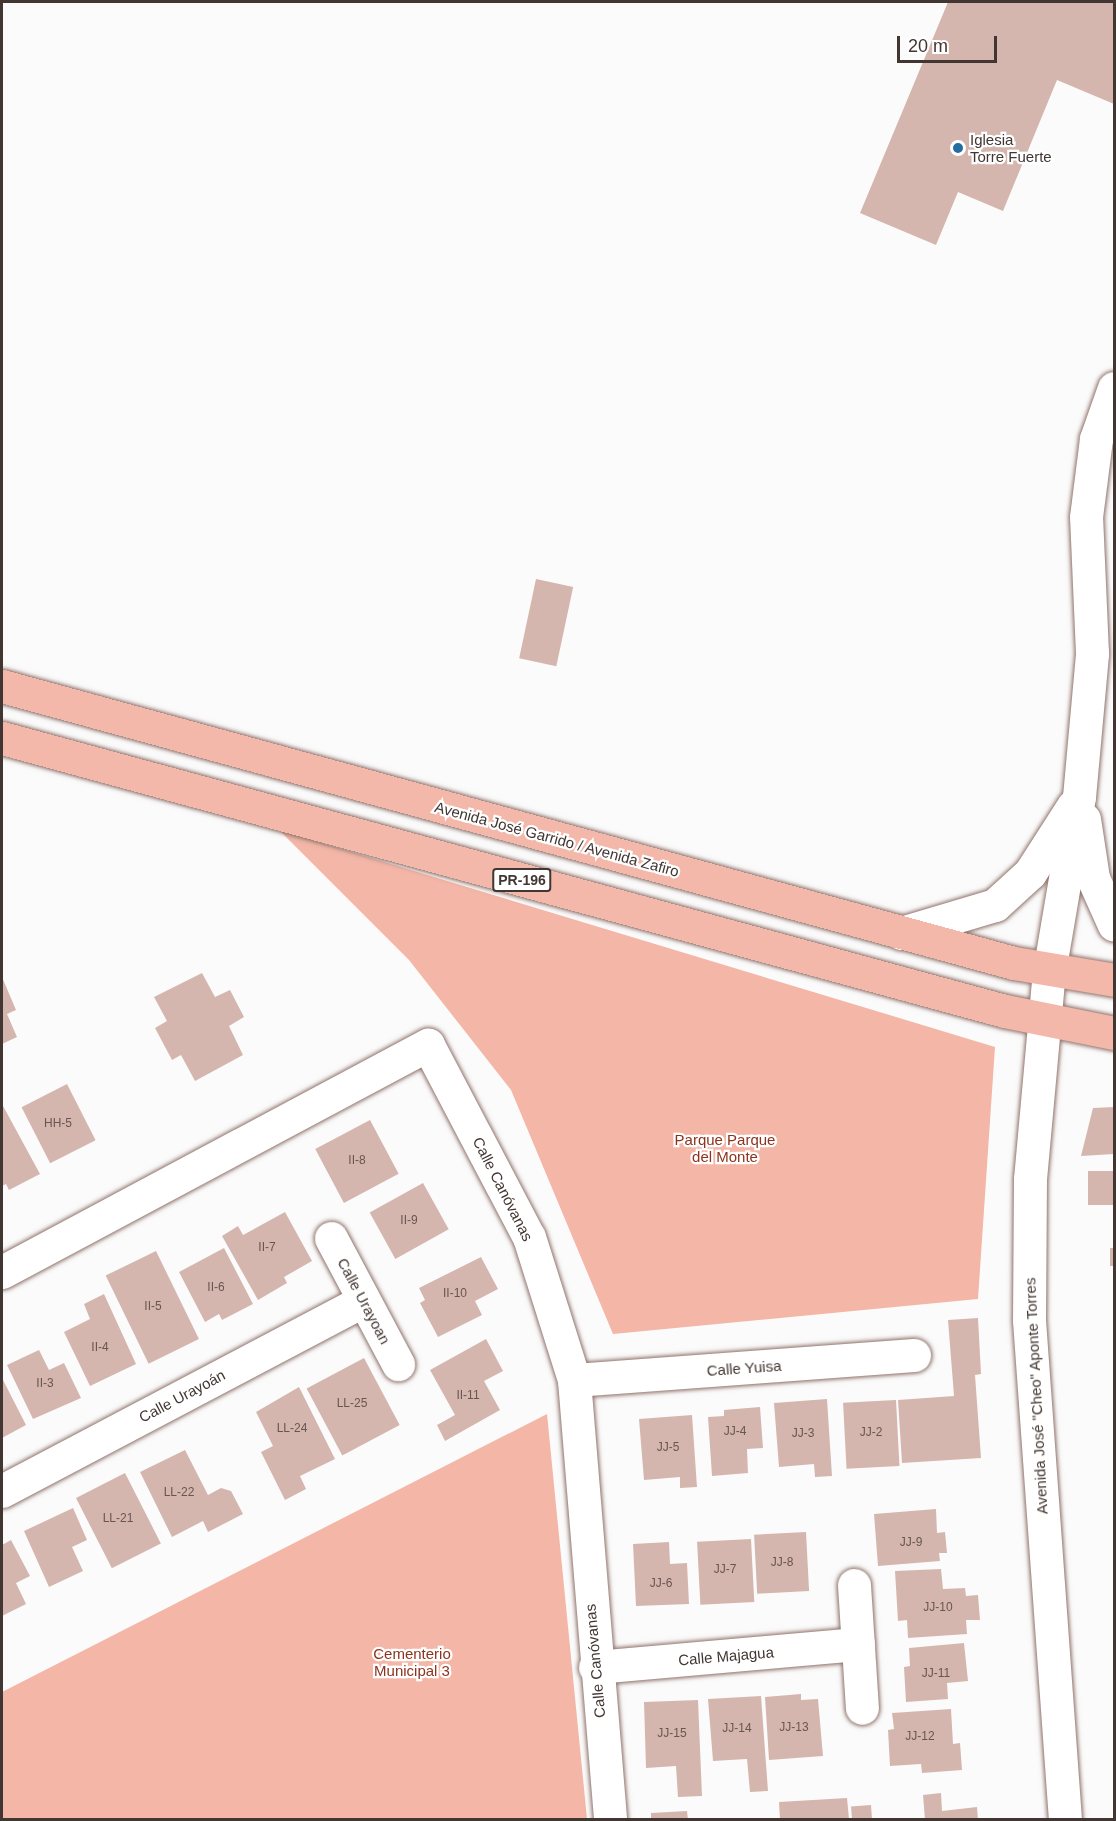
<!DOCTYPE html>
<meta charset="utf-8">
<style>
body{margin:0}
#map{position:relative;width:1116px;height:1821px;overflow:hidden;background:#fbfbfb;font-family:Helvetica,sans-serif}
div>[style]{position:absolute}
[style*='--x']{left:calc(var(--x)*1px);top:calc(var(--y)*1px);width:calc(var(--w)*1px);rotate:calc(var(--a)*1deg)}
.green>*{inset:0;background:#f3b6a7}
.building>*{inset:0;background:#d5b6ae;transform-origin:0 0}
.roads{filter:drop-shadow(0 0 2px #90736c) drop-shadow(0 0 2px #90736c)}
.minor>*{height:33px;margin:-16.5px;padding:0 16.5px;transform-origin:16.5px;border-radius:16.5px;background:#fff}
.major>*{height:33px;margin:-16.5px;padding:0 16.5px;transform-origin:16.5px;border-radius:16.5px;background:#f4b8aa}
.dots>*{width:16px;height:16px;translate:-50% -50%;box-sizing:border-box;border:3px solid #fff;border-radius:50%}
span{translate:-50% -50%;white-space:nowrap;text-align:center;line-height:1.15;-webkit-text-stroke:4.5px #fff;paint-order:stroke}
.number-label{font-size:12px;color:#675651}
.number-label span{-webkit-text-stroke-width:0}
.shield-label span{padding:2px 4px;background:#fff;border:2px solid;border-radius:4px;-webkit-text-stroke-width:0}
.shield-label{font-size:14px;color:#423632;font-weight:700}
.poi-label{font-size:15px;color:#423632}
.left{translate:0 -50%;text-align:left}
.street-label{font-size:15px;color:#423632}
.park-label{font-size:15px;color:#8c331e}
.frame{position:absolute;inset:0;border:3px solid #423632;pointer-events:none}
.scale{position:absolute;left:897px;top:36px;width:100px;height:27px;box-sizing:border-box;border:3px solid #423632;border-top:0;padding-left:8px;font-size:18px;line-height:21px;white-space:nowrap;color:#423632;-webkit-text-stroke:4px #fff;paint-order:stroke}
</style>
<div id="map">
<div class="green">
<div style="clip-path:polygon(279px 830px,995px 1047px,978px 1299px,613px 1334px,511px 1090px,409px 960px)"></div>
<div style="clip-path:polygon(547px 1414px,587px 1819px,2px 1819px,2px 1692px)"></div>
</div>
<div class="building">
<div style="clip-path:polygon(948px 2px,1114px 2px,1114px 104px,1057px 80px,1003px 211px,958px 192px,936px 245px,860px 213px)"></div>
<div style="left:536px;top:579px;width:38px;height:81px;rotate:12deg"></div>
<div style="clip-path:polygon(202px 973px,215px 997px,230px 990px,244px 1017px,229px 1026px,243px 1055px,195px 1081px,181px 1055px,172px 1060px,155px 1028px,167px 1021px,154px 997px)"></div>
<div style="clip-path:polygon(2px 977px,16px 1010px,7px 1014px,17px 1037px,2px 1044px)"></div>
<div style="left:67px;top:1084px;width:63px;height:51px;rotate:63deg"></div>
<div style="clip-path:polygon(2px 1104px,40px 1174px,9px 1190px,6px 1184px,2px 1186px)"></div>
<div style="clip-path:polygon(1114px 1107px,1114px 1154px,1081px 1156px,1093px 1108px)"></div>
<div style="left:370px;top:1120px;width:61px;height:62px;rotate:62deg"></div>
<div style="left:1114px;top:1171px;width:34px;height:26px;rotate:90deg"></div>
<div style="left:423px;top:1183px;width:53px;height:61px;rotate:61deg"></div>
<div style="clip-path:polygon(285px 1212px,312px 1261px,284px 1277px,287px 1283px,258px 1300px,222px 1236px,238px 1226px,243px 1235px)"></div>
<div style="clip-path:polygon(224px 1248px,253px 1304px,222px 1320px,219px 1314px,205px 1322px,179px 1272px)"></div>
<div style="left:1114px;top:1248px;width:18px;height:4px;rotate:90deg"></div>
<div style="left:156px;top:1251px;width:98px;height:56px;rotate:64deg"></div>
<div style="clip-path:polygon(481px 1257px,498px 1289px,475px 1301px,482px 1315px,438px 1337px,420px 1303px,425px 1300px,419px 1288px)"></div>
<div style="clip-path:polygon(104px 1294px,136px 1364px,90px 1386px,64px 1332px,90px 1319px,84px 1304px)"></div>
<div style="clip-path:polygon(978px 1318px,981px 1374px,975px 1375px,981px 1458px,902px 1463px,898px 1400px,954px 1396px,948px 1320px)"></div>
<div style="clip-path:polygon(486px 1339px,503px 1371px,484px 1381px,500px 1410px,445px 1441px,437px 1425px,455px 1415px,430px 1370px)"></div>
<div style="clip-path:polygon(39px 1350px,49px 1370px,64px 1363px,81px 1398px,33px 1419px,7px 1365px)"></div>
<div style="left:364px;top:1358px;width:76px;height:65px;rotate:62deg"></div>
<div style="clip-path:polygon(2px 1378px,26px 1425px,2px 1438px)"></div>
<div style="clip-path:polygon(299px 1387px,335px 1459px,300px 1476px,306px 1489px,285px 1500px,261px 1452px,273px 1446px,256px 1412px)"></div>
<div style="clip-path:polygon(827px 1399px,832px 1476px,815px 1477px,814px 1464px,779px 1467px,774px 1403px)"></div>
<div style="left:896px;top:1400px;width:66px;height:53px;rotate:87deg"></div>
<div style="clip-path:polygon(760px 1407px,763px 1448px,747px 1449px,748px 1473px,712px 1476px,708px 1417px,724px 1416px,724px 1410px)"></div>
<div style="clip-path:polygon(692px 1415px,697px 1487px,680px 1488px,680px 1477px,644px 1480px,639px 1419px)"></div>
<div style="clip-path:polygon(185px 1450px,208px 1495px,221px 1488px,231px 1491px,243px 1514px,208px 1532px,203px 1521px,172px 1537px,140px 1472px)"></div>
<div style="left:125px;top:1473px;width:79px;height:55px;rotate:63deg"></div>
<div style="clip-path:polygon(73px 1508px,87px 1540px,72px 1547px,83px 1571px,49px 1587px,24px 1531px)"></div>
<div style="clip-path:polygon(936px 1509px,937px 1533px,945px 1532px,947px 1553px,939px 1553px,940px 1561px,878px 1566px,874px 1514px)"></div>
<div style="left:806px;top:1532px;width:59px;height:52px;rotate:87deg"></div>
<div style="left:751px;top:1539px;width:63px;height:54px;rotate:87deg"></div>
<div style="clip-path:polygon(11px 1540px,30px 1576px,16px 1583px,26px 1604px,2px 1616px,2px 1545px)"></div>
<div style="clip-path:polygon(669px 1542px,670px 1564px,687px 1563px,689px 1604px,636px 1606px,633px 1544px)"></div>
<div style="clip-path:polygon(941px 1569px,943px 1589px,965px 1588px,966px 1596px,978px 1595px,980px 1620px,966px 1620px,967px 1634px,908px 1638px,907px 1620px,898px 1621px,895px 1571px)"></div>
<div style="clip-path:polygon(964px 1643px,968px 1681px,947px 1683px,948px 1699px,906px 1702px,904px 1667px,910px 1666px,909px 1648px)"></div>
<div style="clip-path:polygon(801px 1694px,801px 1700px,818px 1699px,823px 1756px,769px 1760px,765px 1697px)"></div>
<div style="clip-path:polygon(761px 1696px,768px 1791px,750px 1792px,747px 1759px,713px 1761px,708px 1699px)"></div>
<div style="clip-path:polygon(698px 1700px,702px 1796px,678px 1797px,676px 1766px,646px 1768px,644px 1702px)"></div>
<div style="clip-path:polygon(951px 1709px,953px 1744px,960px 1743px,962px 1770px,922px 1773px,921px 1764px,890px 1766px,888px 1730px,894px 1729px,892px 1713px)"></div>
<div style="clip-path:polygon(941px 1793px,942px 1811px,977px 1807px,978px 1820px,925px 1820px,923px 1795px)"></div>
<div style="clip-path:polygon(847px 1798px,849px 1819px,780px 1820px,779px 1802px)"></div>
<div style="left:871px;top:1805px;width:15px;height:20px;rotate:86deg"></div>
<div style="clip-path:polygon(687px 1811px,688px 1820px,651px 1820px,651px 1813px)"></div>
</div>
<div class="roads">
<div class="minor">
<div style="--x:1084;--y:819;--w:60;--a:81.3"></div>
<div style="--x:1093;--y:878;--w:51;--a:65.9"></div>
<div style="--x:901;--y:933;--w:98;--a:-16.6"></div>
<div style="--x:995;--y:905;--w:47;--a:-42.4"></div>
<div style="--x:1030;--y:873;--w:80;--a:-57.3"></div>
<div style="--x:331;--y:1238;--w:143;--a:62"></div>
<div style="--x:2;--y:1272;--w:483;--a:-28.1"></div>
<div style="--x:428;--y:1045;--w:217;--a:62.3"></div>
<div style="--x:529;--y:1237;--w:150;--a:72.5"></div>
<div style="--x:574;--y:1380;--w:441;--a:85.3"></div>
<div style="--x:574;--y:1380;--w:341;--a:-4.2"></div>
<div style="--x:2;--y:1491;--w:407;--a:-27.8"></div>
<div style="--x:854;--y:1585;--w:123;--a:86.3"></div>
<div style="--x:595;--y:1667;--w:264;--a:-5"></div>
<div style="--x:1065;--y:1820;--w:501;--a:-94.12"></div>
<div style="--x:1029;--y:1320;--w:141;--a:-89.6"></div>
<div style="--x:1030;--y:1179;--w:208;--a:-84.8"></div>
<div style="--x:1049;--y:972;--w:178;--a:-80.3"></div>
<div style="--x:1079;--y:797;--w:145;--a:-84.8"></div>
<div style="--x:1092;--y:653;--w:136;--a:-92.5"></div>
<div style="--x:1086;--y:517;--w:79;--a:-82.7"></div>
<div style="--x:1096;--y:439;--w:54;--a:-70.6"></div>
</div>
<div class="major">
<div style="--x:2;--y:686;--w:1049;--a:15.31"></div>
<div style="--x:1014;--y:963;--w:101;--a:9.6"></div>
<div style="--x:2;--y:738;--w:1039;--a:15.23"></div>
<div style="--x:1005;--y:1011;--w:111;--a:11.4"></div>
</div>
</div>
<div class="dots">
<div style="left:958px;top:148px;background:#246da1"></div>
</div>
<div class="number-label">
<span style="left:58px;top:1124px">HH-5</span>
<span style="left:357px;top:1161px">II-8</span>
<span style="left:409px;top:1221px">II-9</span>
<span style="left:267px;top:1248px">II-7</span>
<span style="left:216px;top:1288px">II-6</span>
<span style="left:455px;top:1294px">II-10</span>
<span style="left:153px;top:1307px">II-5</span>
<span style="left:100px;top:1348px">II-4</span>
<span style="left:45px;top:1384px">II-3</span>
<span style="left:468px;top:1396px">II-11</span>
<span style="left:352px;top:1404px">LL-25</span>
<span style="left:292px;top:1429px">LL-24</span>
<span style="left:735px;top:1432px">JJ-4</span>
<span style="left:871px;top:1433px">JJ-2</span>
<span style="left:803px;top:1434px">JJ-3</span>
<span style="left:668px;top:1448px">JJ-5</span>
<span style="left:179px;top:1493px">LL-22</span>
<span style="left:118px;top:1519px">LL-21</span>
<span style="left:911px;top:1543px">JJ-9</span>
<span style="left:782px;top:1563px">JJ-8</span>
<span style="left:725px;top:1570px">JJ-7</span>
<span style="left:661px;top:1584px">JJ-6</span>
<span style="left:938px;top:1608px">JJ-10</span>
<span style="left:936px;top:1674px">JJ-11</span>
<span style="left:794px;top:1728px">JJ-13</span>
<span style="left:737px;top:1729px">JJ-14</span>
<span style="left:672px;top:1734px">JJ-15</span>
<span style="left:920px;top:1737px">JJ-12</span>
</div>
<div class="shield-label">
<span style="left:522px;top:880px">PR-196</span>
</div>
<div class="poi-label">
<span class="left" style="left:970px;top:148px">Iglesia<br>Torre Fuerte</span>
</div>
<div class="street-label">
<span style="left:557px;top:839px;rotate:15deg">Avenida José Garrido / Avenida Zafiro</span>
<span style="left:503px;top:1189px;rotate:63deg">Calle Canóvanas</span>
<span style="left:364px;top:1301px;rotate:62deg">Calle Urayoan</span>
<span style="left:744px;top:1368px;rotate:-4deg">Calle Yuisa</span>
<span style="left:182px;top:1396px;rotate:-28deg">Calle Urayoán</span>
<span style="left:1036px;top:1396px;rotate:-93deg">Avenida José "Cheo" Aponte Torres</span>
<span style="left:726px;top:1656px;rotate:-5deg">Calle Majagua</span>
<span style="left:595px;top:1661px;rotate:-95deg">Calle Canóvanas</span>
</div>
<div class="park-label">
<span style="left:725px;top:1148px">Parque Parque<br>del Monte</span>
<span style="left:412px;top:1662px">Cementerio<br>Municipal 3</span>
</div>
<div class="frame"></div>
<div class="scale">20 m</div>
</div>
